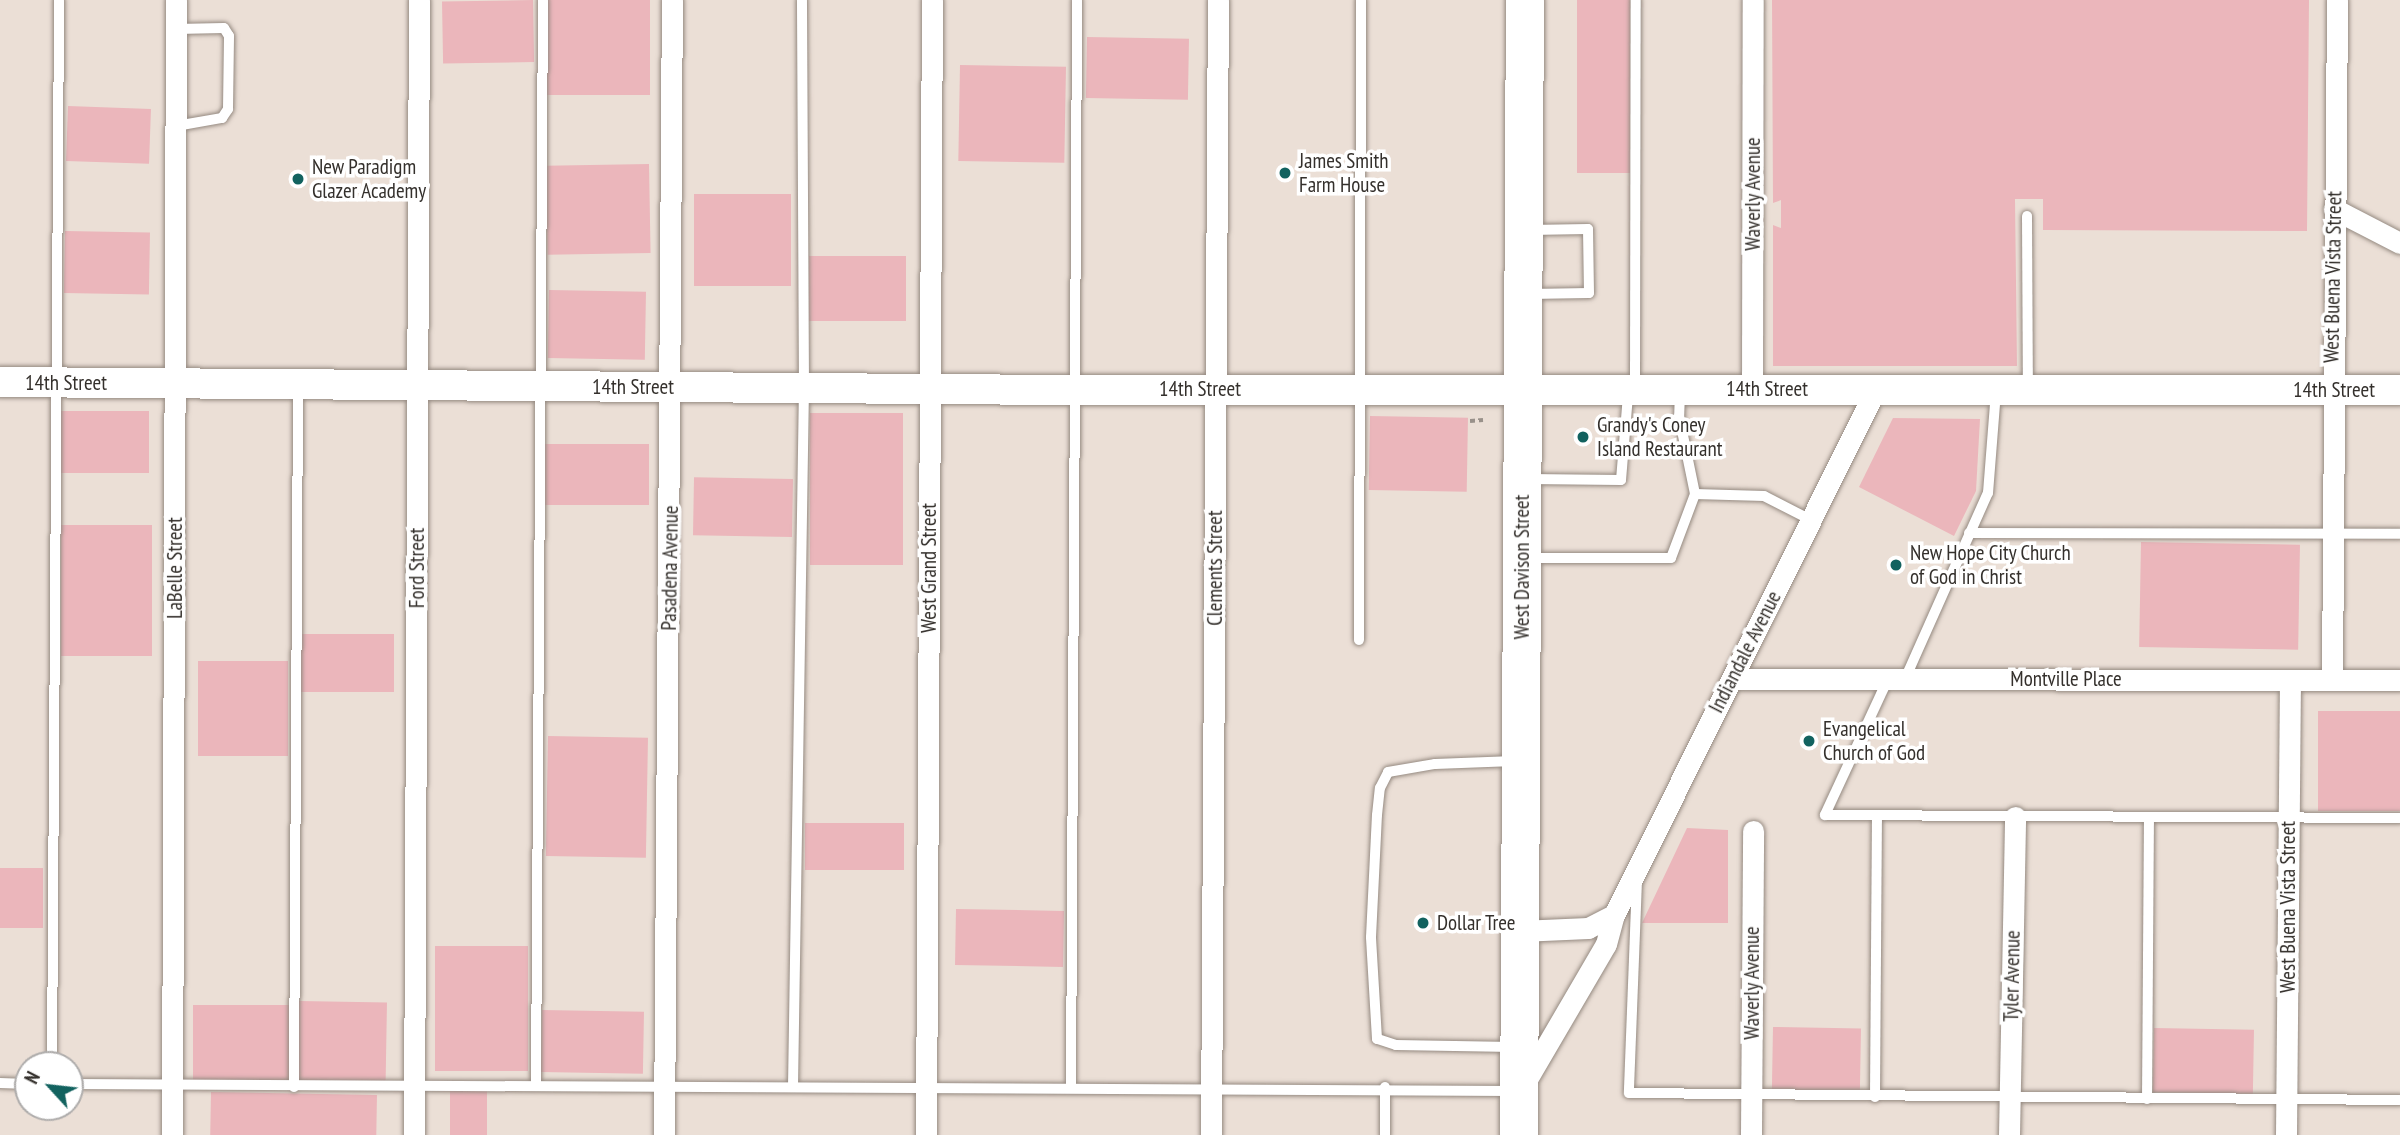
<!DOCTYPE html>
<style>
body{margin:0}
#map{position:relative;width:2400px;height:1135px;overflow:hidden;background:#ebdfd6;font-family:"PT Sans Narrow",sans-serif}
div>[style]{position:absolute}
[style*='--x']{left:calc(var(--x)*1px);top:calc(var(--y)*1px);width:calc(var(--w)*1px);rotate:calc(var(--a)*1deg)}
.green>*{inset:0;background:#ebb6bb;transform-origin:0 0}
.path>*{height:3.5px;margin-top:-1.75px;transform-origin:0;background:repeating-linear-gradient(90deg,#99918a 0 5px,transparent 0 8.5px)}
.roads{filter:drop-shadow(0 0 2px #958a81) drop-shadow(0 0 2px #958a81)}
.lane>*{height:10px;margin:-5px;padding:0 5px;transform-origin:5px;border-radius:5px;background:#fff}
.street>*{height:21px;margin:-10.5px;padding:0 10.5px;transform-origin:10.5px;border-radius:10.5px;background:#fff}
.secondary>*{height:30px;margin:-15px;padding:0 15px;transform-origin:15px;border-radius:15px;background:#fff}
.highway>*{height:38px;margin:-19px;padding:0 19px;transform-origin:19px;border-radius:19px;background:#fff}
.dots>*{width:19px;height:19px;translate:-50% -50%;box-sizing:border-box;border:4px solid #fff;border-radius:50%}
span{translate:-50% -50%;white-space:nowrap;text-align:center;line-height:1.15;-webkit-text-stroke:7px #fff;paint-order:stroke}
.poi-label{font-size:21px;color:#34302c}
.left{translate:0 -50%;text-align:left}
.street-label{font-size:21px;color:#34302c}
.north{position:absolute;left:14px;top:1051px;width:70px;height:70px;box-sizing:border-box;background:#fff;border:2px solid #aeacab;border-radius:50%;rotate:297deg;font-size:19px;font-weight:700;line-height:28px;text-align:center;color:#34302c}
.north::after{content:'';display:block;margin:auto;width:24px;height:32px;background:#12625f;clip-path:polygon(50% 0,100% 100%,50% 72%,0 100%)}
</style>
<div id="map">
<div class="green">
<div style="left:533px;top:0;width:62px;height:91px;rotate:89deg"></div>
<div style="left:546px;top:0;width:104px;height:95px"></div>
<div style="left:1577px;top:0;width:53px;height:173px"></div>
<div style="clip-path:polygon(1772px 0,2309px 0,2307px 231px,2043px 230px,2043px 199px,2015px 199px,2017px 366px,1773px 366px,1773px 225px,1781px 228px,1781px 200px,1773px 203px)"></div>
<div style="left:1087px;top:37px;width:102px;height:61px;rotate:1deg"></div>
<div style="left:960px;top:65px;width:106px;height:96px;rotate:1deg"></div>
<div style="left:68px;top:106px;width:83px;height:55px;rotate:2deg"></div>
<div style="left:649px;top:164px;width:89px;height:103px;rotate:89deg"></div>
<div style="left:694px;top:194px;width:97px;height:92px"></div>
<div style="left:65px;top:231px;width:85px;height:62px;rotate:1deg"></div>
<div style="left:809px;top:256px;width:97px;height:65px"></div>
<div style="left:549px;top:290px;width:97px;height:68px;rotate:1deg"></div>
<div style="left:61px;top:411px;width:88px;height:62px"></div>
<div style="left:810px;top:413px;width:93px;height:152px"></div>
<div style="left:1370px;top:416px;width:98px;height:74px;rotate:1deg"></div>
<div style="clip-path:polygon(1893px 418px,1980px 419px,1976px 491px,1954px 536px,1859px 487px)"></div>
<div style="left:649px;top:444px;width:61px;height:106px;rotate:90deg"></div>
<div style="left:793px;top:479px;width:58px;height:99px;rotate:91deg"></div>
<div style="left:61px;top:525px;width:91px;height:131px"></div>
<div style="left:2141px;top:542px;width:159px;height:105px;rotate:1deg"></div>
<div style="left:301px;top:634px;width:93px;height:58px"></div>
<div style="left:198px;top:661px;width:90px;height:95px"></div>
<div style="left:2318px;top:711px;width:82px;height:100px"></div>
<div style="left:548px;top:736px;width:100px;height:120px;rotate:1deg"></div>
<div style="left:805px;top:823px;width:99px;height:47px"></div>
<div style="clip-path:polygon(1687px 828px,1728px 830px,1728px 923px,1642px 923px)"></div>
<div style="left:0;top:868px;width:43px;height:60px"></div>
<div style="left:956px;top:909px;width:108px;height:56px;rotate:1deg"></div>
<div style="left:435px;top:946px;width:93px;height:125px"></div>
<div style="left:299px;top:1001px;width:88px;height:83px;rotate:1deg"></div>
<div style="left:289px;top:1005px;width:77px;height:96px;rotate:90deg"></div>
<div style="left:542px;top:1010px;width:102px;height:62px;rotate:1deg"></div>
<div style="left:1773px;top:1027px;width:88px;height:63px;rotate:1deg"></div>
<div style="left:2154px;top:1028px;width:100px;height:64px;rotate:1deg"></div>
<div style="left:450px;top:1090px;width:37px;height:45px"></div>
<div style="left:211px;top:1092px;width:166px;height:43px;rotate:1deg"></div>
</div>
<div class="path">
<div style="--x:1470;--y:421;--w:13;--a:-4"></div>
</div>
<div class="roads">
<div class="lane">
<div style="--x:176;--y:126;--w:47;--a:-9.9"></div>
<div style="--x:222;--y:118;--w:11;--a:-56"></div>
<div style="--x:228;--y:109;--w:73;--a:-89.2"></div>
<div style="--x:229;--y:36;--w:9;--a:-122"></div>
<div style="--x:224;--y:28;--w:48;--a:178.8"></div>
<div style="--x:2027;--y:216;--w:171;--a:89.7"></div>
<div style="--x:1529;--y:294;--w:60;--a:-1"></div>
<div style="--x:1589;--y:293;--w:64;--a:-90.9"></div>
<div style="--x:1588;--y:229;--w:59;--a:179"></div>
<div style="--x:1635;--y:386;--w:386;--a:-89.9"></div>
<div style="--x:1680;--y:392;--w:24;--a:92"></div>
<div style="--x:1679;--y:416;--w:80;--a:78.4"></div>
<div style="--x:1528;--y:479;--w:93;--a:0.6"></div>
<div style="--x:1621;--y:480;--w:86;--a:-85.3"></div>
<div style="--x:1969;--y:533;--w:431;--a:0.1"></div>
<div style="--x:1528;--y:558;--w:143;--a:0"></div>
<div style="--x:1671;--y:558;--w:68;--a:-69.4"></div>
<div style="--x:1695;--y:494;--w:69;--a:1.7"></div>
<div style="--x:1764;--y:496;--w:53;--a:27.1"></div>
<div style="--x:1359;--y:640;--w:640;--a:-89.82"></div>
<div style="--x:1888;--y:679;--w:150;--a:114.9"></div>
<div style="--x:1825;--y:815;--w:575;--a:0.3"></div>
<div style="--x:1905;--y:679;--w:204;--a:-66"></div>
<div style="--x:1988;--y:493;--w:101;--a:-85.5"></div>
<div style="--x:1637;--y:880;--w:213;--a:92.2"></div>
<div style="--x:1629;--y:1093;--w:771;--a:0.52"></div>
<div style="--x:1513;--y:1047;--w:117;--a:-179"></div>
<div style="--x:1396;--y:1045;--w:20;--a:-162"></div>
<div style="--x:1377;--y:1039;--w:102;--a:-93.4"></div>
<div style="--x:1371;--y:937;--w:122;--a:-87.2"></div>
<div style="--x:1377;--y:815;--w:27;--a:-84"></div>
<div style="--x:1380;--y:788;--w:18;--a:-63"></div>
<div style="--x:1388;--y:772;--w:48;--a:-9.7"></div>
<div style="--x:1435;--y:764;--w:79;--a:-2.2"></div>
<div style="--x:52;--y:1065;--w:1065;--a:-89.62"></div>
<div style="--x:0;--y:1083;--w:28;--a:2"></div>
<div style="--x:70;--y:1084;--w:1443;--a:0.28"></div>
<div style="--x:536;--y:1084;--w:1084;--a:-89.63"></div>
<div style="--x:294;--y:1087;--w:701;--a:-89.67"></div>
<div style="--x:793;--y:1087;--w:699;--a:-89.1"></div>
<div style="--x:804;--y:388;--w:388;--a:-90.3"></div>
<div style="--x:1071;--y:1088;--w:1088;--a:-89.68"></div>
<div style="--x:1875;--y:1097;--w:282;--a:-89.6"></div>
<div style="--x:2147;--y:1099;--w:281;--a:-89.6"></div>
<div style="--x:1385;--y:1135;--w:48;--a:-90"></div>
</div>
<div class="street">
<div style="--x:2334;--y:209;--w:74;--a:27.3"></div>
<div style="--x:1752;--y:389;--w:389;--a:-89.9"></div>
<div style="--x:1732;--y:679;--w:668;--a:0.09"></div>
<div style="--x:2332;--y:680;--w:680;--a:-89.58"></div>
<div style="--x:1520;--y:931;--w:68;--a:-2.5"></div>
<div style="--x:1588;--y:928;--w:29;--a:-27"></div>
<div style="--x:1523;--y:1086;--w:164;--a:-59.7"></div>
<div style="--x:1606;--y:944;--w:30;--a:-75"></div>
<div style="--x:1614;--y:915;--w:588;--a:-63.52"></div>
<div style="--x:172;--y:1135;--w:1135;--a:-89.8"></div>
<div style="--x:414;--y:1135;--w:1135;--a:-89.75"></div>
<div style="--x:664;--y:1135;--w:1135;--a:-89.6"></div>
<div style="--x:926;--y:1135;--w:1135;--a:-89.7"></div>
<div style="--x:1211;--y:1135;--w:1135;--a:-89.65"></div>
<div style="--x:1751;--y:1135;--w:304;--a:-89.6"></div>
<div style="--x:2009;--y:1135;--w:318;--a:-88.9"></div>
<div style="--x:2286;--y:1135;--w:455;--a:-89.5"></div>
</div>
<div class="secondary">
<div style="--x:0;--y:382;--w:1072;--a:0.43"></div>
<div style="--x:1072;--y:390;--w:1328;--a:0"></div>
</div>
<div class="highway">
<div style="--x:1519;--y:1135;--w:1135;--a:-89.7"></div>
</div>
</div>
<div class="dots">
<div style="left:1285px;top:173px;background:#12625f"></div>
<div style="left:298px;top:179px;background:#12625f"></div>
<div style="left:1583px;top:437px;background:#12625f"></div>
<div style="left:1896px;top:565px;background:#12625f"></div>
<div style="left:1809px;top:741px;background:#12625f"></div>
<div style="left:1423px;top:923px;background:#12625f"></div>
</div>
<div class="poi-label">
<span class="left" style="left:1299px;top:173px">James Smith<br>Farm House</span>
<span class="left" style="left:312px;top:179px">New Paradigm<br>Glazer Academy</span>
<span class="left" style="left:1597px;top:437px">Grandy's Coney<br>Island Restaurant</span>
<span class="left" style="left:1910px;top:565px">New Hope City Church<br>of God in Christ</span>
<span class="left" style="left:1823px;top:741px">Evangelical<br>Church of God</span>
<span class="left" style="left:1437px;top:923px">Dollar Tree</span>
</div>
<div class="street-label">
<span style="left:1753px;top:194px;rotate:-90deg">Waverly Avenue</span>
<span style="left:2333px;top:277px;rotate:-89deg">West Buena Vista Street</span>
<span style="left:66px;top:383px">14th Street</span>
<span style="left:633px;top:387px">14th Street</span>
<span style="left:1200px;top:389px">14th Street</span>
<span style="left:1767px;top:389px">14th Street</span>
<span style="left:2334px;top:390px">14th Street</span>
<span style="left:1522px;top:567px;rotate:-90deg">West Davison Street</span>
<span style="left:175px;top:568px;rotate:-90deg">LaBelle Street</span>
<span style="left:417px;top:568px;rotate:-90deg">Ford Street</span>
<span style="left:670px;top:568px;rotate:-89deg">Pasadena Avenue</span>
<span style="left:929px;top:568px;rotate:-90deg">West Grand Street</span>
<span style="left:1215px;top:568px;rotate:-90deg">Clements Street</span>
<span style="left:1745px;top:652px;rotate:-63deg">Indiandale Avenue</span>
<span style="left:2066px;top:679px">Montville Place</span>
<span style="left:2288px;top:907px;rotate:-90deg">West Buena Vista Street</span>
<span style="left:2012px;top:976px;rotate:-89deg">Tyler Avenue</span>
<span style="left:1752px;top:983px;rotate:-90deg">Waverly Avenue</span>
</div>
<div class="north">N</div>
</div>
